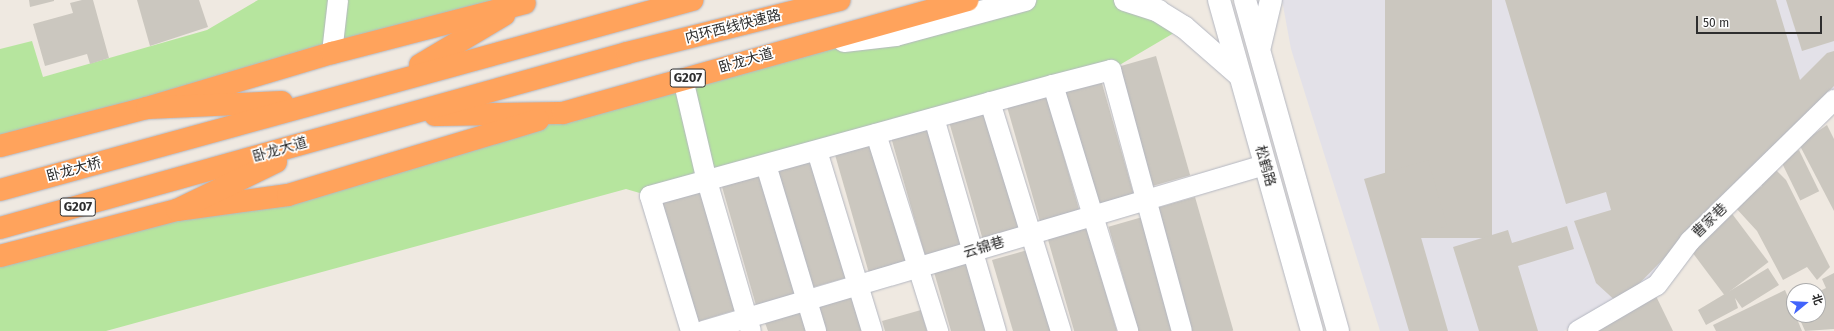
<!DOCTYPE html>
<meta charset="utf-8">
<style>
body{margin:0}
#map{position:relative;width:1834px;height:331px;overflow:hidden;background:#efe9e1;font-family:"Fira Sans","Noto Sans SC",sans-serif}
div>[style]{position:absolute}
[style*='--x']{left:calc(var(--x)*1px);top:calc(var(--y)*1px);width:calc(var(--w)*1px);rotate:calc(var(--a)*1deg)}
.industrial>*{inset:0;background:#e3e1e8}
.green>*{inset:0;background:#b6e59e}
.building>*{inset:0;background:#cbc7bf;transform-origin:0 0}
.roads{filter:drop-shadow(0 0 1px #b4b7c1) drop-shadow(0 0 1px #b4b7c1)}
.street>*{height:20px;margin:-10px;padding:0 10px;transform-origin:10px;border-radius:10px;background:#fff}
.secondary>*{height:22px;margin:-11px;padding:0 11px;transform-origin:11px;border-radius:11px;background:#fff}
.highway>*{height:22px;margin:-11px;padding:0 11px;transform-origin:11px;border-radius:11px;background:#ffa35c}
span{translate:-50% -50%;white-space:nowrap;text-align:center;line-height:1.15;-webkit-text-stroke:3.5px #fff;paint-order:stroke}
.shield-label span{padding:1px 3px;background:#fff;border:1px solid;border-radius:3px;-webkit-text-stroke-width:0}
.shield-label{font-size:13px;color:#2e2e2e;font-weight:700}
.street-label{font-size:14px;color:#2e2e2e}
.north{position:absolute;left:1786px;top:283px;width:40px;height:40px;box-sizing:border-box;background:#fff;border:1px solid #ababab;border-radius:50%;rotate:72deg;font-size:11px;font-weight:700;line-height:16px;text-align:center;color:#2e2e2e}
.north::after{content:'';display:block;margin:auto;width:14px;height:18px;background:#4264fb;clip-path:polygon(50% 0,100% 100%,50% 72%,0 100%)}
.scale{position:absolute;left:1696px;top:16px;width:126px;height:18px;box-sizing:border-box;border:2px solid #2e2e2e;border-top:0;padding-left:5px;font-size:12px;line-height:14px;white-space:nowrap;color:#2e2e2e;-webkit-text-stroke:3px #fff;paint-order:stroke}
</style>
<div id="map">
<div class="industrial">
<div style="clip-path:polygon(1282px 0,1834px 0,1834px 93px,1649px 279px,1564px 331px,1380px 331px,1291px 49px)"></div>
</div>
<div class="green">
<div style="clip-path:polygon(258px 0,536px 0,332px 53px,0 146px,0 49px,32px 41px,43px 77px,207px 30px)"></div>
<div style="clip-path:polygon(1025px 0,1125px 0,1184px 27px,1111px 70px,650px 196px,626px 189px,106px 331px,0 331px,0 256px,288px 195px,563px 113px)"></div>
</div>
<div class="building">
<div style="clip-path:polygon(29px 0,54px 0,54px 1px,30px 7px)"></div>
<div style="clip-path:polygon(82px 0,93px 0,109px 58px,90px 64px,87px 54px,45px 66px,33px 24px,73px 13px,70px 3px)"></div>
<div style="clip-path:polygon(137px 0,199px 0,208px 27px,150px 46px)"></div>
<div style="left:1385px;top:0;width:107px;height:238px"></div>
<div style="clip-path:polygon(1505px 0,1776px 0,1800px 80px,1827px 53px,1834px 51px,1834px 86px,1619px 304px,1596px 283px,1574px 221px,1611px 210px,1606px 192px,1566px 204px)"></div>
<div style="clip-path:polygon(1786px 0,1834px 0,1834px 41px,1802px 51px)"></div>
<div style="left:1156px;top:56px;width:124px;height:41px;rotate:74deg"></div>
<div style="left:1101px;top:80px;width:125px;height:41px;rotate:74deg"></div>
<div style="left:1046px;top:94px;width:125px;height:41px;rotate:74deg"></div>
<div style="left:988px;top:109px;width:124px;height:41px;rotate:74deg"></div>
<div style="clip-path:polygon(1827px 125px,1834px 139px,1834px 211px,1799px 144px)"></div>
<div style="left:931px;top:128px;width:124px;height:41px;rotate:74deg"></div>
<div style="left:874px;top:142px;width:125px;height:41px;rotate:74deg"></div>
<div style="left:1799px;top:150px;width:46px;height:21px;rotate:64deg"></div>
<div style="left:814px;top:158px;width:124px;height:41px;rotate:74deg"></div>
<div style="clip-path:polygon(1428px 160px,1447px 226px,1420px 234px,1448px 331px,1409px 331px,1364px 179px)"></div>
<div style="clip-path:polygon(1773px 167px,1786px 180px,1830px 267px,1817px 280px,1807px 267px,1783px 280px,1757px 231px,1735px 207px,1762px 186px,1758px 178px)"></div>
<div style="left:761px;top:174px;width:125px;height:41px;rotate:74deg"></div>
<div style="left:701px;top:190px;width:125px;height:41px;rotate:73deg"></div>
<div style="left:1195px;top:197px;width:139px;height:40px;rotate:74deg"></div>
<div style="left:1730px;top:211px;width:64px;height:55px;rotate:53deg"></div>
<div style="left:1146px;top:216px;width:120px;height:39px;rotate:74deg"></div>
<div style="clip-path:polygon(1567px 226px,1574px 249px,1518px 266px,1538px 331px,1479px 331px,1453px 247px,1508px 230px,1512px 243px)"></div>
<div style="left:1087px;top:227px;width:108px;height:41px;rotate:74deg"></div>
<div style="clip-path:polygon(1031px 249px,1055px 331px,1013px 331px,992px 260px)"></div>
<div style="clip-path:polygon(972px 261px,992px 331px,951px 331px,934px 272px)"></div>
<div style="clip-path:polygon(1768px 268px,1779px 285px,1742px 308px,1735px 298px,1738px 308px,1706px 325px,1698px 310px)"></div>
<div style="clip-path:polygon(1834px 273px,1834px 329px,1805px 331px,1798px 315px,1818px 315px,1818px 292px,1826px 288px,1822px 279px)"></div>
<div style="clip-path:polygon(1785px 290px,1802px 331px,1716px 331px,1713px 325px)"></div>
<div style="clip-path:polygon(854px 292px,866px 331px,824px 331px,816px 303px)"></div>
<div style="clip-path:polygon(1654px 292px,1673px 331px,1597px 331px)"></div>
<div style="clip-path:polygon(803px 309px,809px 331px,768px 331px,764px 320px)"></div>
<div style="clip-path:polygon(921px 310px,927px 331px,885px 331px,882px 321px)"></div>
</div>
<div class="roads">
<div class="street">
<div style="--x:332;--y:53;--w:53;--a:-83.5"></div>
<div style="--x:683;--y:79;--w:105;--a:76.8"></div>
<div style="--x:707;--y:181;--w:156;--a:73.7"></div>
<div style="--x:1053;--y:85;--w:60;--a:-14.5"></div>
<div style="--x:1111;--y:70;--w:270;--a:74.8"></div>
<div style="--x:990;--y:102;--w:240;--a:72.8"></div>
<div style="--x:934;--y:118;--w:222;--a:73.8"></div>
<div style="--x:876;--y:134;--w:207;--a:72.5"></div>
<div style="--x:817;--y:151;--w:188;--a:73"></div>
<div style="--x:766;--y:165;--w:173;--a:73.2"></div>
<div style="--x:691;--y:331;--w:141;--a:-106.9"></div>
<div style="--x:650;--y:196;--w:418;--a:-15.4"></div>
<div style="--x:1053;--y:85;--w:257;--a:73"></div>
<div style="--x:703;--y:331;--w:586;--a:-16.46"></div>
<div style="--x:1578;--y:331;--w:91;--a:-30.2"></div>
<div style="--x:1657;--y:285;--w:55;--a:-53.1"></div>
<div style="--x:1690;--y:241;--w:202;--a:-44.4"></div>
</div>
<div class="secondary">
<div style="--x:1125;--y:0;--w:35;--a:18"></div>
<div style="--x:1158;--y:11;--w:31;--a:32"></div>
<div style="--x:1184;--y:27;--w:73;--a:41.1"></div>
<div style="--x:1219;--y:0;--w:344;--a:74.3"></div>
<div style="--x:1245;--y:0;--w:344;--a:74.3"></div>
<div style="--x:844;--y:41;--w:52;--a:-6.6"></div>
<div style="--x:896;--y:35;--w:134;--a:-15.2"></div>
<div style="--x:1260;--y:46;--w:47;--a:-76.6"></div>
</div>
<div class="highway">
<div style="--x:420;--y:65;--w:98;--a:-30.8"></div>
<div style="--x:147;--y:108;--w:193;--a:-16.6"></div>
<div style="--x:332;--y:53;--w:199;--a:-14.5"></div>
<div style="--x:435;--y:115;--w:128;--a:-0.9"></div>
<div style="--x:563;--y:113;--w:420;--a:-15.6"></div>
<div style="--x:0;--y:146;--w:152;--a:-14.5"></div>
<div style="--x:147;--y:108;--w:135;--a:-2.5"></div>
<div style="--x:0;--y:190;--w:718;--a:-15.35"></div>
<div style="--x:177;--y:210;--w:112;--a:-7.7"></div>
<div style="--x:288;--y:195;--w:261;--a:-16.7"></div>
<div style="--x:0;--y:228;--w:651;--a:-15.59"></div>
<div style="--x:627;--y:53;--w:219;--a:-14"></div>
<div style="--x:0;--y:256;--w:183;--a:-14.6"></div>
<div style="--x:177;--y:210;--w:110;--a:-25.9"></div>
</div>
</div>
<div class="shield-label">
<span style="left:688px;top:78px">G207</span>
<span style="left:78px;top:207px">G207</span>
</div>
<div class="street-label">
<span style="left:733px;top:27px;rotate:-14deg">内环西线快速路</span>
<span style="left:746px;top:61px;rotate:-16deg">卧龙大道</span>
<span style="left:280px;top:150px;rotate:-16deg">卧龙大道</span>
<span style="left:1265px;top:166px;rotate:74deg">松鹤路</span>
<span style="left:74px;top:170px;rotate:-15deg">卧龙大桥</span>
<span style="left:1710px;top:221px;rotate:-44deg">曹家巷</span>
<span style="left:984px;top:248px;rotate:-17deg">云锦巷</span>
</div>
<div class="north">北</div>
<div class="scale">50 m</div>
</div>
